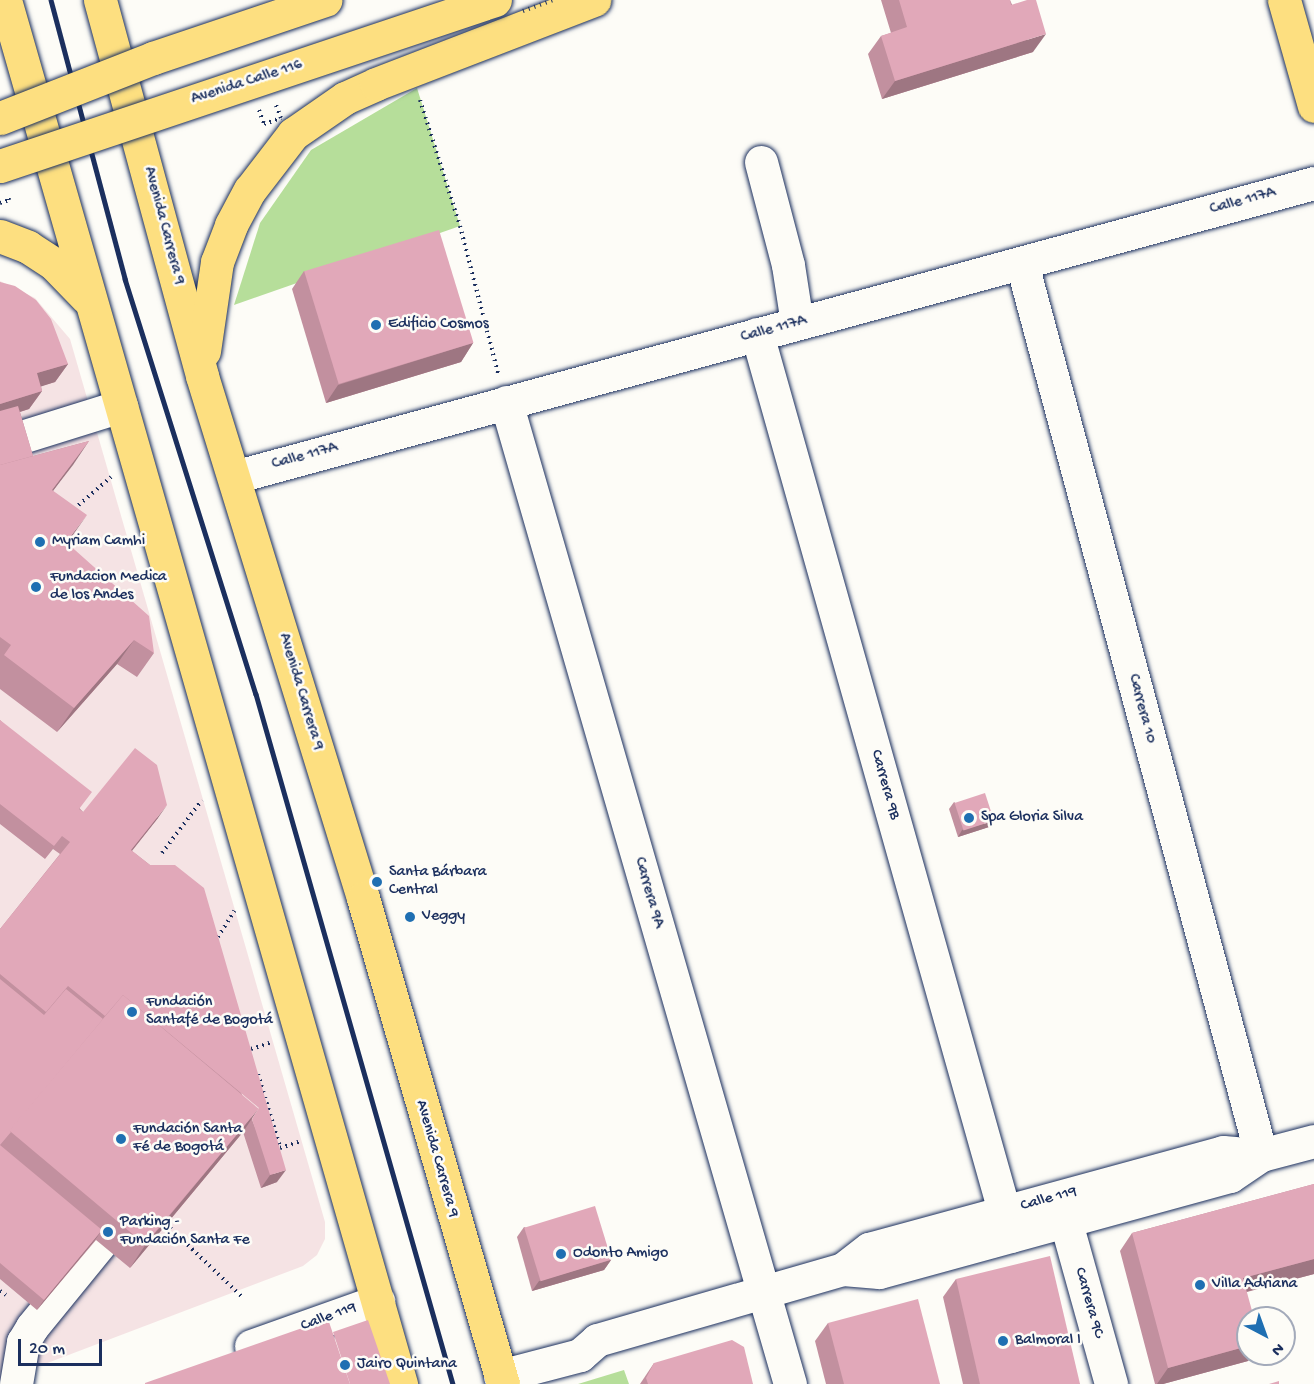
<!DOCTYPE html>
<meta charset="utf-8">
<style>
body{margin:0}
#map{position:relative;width:1314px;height:1384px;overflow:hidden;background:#fdfcf7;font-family:"Gochi Hand",sans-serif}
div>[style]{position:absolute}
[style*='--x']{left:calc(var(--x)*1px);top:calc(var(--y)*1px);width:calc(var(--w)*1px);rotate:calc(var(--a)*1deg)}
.built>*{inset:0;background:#f5e3e4}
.green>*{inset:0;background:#b6de9a}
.path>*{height:4px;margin-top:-2px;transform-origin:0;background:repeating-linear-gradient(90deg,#1b2f5e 0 1.5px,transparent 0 6px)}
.roads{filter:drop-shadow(0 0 2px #1b2f5e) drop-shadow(0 0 2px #1b2f5e)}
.minor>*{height:33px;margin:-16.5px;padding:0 16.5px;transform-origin:16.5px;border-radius:16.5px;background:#fdfcf7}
.major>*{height:33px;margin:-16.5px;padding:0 16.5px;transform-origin:16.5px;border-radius:16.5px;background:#fddf80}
.rail>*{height:4.5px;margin:-2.25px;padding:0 2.25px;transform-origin:2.25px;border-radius:2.25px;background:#1b2f5e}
.path-bridge>*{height:4px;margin-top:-2px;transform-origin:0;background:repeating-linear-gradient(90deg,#1b2f5e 0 1.5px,transparent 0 6px)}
.bridges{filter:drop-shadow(0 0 2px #1b2f5e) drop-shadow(0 0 2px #1b2f5e)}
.major-bridge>*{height:33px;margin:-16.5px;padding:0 16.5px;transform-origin:16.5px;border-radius:16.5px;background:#fddf80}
.wall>*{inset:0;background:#c2909f}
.shaded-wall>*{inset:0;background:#9e7682}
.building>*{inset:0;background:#e1a8b9;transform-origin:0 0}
.dots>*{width:16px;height:16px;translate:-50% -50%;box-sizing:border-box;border:3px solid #fdfcf7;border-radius:50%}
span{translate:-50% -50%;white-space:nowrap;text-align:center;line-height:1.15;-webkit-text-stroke:5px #fdfcf7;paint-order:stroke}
.street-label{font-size:16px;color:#1b2f5e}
.poi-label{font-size:16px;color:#1b2f5e}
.left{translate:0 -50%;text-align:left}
.north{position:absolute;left:1236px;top:1306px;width:60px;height:60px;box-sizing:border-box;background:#fdfcf7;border:2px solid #a3aaba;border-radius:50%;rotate:139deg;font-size:16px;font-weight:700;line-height:24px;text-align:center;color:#1b2f5e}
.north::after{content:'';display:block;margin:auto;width:21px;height:27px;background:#1f6fb2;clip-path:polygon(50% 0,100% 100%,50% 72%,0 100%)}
.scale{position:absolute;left:18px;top:1339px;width:84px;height:27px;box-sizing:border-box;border:3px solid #1b2f5e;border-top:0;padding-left:8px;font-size:18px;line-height:21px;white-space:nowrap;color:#1b2f5e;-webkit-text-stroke:4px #fdfcf7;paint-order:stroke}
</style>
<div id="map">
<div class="built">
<div style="clip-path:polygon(0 281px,35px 298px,70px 339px,325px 1222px,325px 1239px,317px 1255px,303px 1266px,0 1381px)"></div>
</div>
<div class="green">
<div style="clip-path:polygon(417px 88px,460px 226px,234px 305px,260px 223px,311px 150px)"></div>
<div style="clip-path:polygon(624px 1370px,629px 1384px,578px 1384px)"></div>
</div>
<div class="path">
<div style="--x:420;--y:100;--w:132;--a:72.4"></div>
<div style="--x:460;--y:226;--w:152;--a:75.5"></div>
<div style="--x:74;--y:509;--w:49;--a:-40.9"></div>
<div style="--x:162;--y:853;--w:66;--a:-53"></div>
<div style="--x:218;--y:937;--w:31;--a:-58"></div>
<div style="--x:251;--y:1049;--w:23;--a:-18"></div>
<div style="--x:258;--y:1074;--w:76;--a:73.2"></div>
<div style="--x:280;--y:1148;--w:23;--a:-18"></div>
<div style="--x:166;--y:1224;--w:105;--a:43.8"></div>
<div style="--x:0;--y:1291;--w:7;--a:34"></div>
</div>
<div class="roads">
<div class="minor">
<div style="--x:761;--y:162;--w:106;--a:75.3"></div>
<div style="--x:788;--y:265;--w:59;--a:81.2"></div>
<div style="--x:1022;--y:264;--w:922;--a:74.98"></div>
<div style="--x:757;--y:334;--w:937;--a:74.27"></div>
<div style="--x:506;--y:402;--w:1022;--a:73.87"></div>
<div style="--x:18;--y:438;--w:108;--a:-17.3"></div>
<div style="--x:234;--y:477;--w:1119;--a:-15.23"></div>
<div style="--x:1060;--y:1201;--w:190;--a:74.4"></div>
<div style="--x:843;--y:1269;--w:33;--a:-38"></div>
<div style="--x:869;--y:1249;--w:140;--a:-15.3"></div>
<div style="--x:1004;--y:1212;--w:227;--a:-15.3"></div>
<div style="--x:1223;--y:1152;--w:38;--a:5"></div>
<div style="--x:251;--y:1346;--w:135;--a:-19.5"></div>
<div style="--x:500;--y:1376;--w:83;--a:-14.7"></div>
<div style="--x:580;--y:1355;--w:23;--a:-41"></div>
<div style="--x:597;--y:1340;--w:256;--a:-16.1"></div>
<div style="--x:843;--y:1269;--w:36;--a:5"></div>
<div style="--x:879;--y:1272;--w:364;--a:-15.3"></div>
<div style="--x:1230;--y:1176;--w:37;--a:-34"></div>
<div style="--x:1261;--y:1155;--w:55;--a:-14.8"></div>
<div style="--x:16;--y:1384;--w:43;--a:-80.5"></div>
<div style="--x:23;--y:1342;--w:17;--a:-59"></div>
<div style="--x:32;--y:1327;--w:119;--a:-50.8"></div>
</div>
<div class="major">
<div style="--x:5;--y:0;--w:1440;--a:74.03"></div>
<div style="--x:100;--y:0;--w:390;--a:74.8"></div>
<div style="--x:202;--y:376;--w:546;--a:72.86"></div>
<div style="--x:363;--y:898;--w:506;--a:73.93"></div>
<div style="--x:1284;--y:0;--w:110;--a:74.2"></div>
<div style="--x:0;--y:236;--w:30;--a:21"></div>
<div style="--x:28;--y:247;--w:31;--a:33"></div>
<div style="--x:54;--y:264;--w:47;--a:45.9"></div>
<div style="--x:204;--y:351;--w:90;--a:-81.7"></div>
<div style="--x:217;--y:262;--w:40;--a:-69"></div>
<div style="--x:231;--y:225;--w:40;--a:-62"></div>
<div style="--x:250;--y:190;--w:71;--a:-52.5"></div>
<div style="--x:293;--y:134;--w:63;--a:-34.7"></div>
<div style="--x:345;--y:98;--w:34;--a:-24"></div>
<div style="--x:376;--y:84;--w:234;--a:-21.1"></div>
</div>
</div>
<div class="rail">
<div style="--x:51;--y:0;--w:289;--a:75.1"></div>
<div style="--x:125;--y:279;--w:435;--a:72.5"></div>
<div style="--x:256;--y:694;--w:718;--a:74.07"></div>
</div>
<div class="path-bridge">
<div style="--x:523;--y:11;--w:32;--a:-20"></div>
<div style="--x:259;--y:110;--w:15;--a:70"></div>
<div style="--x:264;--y:124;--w:18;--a:-19"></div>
<div style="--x:281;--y:118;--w:14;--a:-111"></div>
<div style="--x:0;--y:203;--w:9;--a:-18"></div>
<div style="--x:9;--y:200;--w:5;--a:-101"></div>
</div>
<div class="bridges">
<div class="major-bridge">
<div style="--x:0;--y:118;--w:164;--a:-21.4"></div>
<div style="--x:153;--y:58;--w:182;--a:-18.6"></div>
<div style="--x:0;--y:166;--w:522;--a:-18.54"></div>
</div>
</div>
<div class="wall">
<div style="clip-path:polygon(881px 0,1010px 0,1033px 52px,882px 99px,868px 54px,881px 36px,891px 33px)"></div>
<div style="clip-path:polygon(304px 271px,473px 343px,461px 362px,326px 403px,292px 289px)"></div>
<div style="clip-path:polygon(0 282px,68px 364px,55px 382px,41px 386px,42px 391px,29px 409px,20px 412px,33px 456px,89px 441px,53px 491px,67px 543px,154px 653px,137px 677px,117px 664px,57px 732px,0 689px)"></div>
<div style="clip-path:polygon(0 720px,83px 812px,158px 818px,132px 851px,150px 865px,277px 1182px,261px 1188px,243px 1132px,130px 1268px,96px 1240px,37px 1310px,0 1279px,0 929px,60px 854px,53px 849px,45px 859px,0 824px)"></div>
<div style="clip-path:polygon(954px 802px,989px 827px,958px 837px,949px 809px)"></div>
<div style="clip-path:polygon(1314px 1184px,1314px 1274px,1247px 1292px,1248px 1354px,1253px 1354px,1248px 1361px,1163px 1384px,1155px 1384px,1120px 1251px,1132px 1233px)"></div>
<div style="clip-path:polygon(524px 1227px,611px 1260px,604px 1270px,532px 1291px,517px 1237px)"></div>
<div style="clip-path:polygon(956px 1279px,1080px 1384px,963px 1384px,943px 1297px)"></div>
<div style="clip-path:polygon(828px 1323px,940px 1384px,826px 1384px,815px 1341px)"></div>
<div style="clip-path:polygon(654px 1363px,753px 1384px,640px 1384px)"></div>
</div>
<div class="shaded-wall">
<div style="clip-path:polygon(1046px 34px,1033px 52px,882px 99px,895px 81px)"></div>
<div style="clip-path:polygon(473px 343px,461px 362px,326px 403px,338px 385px)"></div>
<div style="clip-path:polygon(68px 364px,55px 382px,24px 392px,37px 373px)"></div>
<div style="clip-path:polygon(42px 391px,29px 409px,0 418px,0 404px)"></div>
<div style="clip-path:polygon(89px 441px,73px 465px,35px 514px,52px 490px)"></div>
<div style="clip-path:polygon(87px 515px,70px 539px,49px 566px,66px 542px)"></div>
<div style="clip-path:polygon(134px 640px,117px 664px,57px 732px,74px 708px)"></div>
<div style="clip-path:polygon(167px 805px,158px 818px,122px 863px,131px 850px)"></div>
<div style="clip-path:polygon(994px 821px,989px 827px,958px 837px,962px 830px)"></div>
<div style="clip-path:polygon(259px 1108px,243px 1132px,130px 1268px,146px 1244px)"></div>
<div style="clip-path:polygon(286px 1170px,277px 1182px,261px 1188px,270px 1175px)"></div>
<div style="clip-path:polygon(102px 1230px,95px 1240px,37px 1310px,44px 1300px)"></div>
<div style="clip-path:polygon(1314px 1259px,1314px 1274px,1230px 1296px,1243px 1278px)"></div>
<div style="clip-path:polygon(611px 1260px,604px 1270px,532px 1291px,539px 1281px)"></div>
<div style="clip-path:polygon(1248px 1346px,1248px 1354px,1253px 1354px,1248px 1361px,1163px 1384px,1157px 1384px,1168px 1368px)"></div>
</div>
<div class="building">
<div style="clip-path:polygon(899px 0,1010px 0,1011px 5px,1027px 0,1036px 0,1046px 34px,895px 81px,881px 36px,907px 27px)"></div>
<div style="left:439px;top:230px;width:118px;height:141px;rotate:73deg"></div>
<div style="clip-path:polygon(0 282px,15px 286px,36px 300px,51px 319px,68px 364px,37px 373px,42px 391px,0 404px)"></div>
<div style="clip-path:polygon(18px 406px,33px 456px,0 465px,0 411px)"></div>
<div style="clip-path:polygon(89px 441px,52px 490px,87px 515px,66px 542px,149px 616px,154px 653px,134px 640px,74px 708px,4px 655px,11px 645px,0 637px,0 465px)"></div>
<div style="clip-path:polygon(0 720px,92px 792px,79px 809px,83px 812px,135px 748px,157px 765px,167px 805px,131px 850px,150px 865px,175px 865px,204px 888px,286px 1170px,270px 1175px,252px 1119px,259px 1108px,123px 995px,105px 1016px,68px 986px,46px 1012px,0 974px,0 929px,70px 842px,62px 836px,54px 846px,0 804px)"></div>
<div style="left:985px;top:793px;width:29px;height:32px;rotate:72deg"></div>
<div style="clip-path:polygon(0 979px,44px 1015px,66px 989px,103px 1019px,10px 1131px,11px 1132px,0 1145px)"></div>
<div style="left:123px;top:995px;width:177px;height:177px;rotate:40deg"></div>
<div style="clip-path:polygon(0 1145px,102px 1230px,44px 1300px,0 1263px)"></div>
<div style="clip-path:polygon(1314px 1184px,1314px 1259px,1243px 1278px,1254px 1318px,1248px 1318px,1248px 1346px,1168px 1368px,1132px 1233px)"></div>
<div style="left:595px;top:1206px;width:56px;height:74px;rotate:73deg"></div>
<div style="clip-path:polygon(1050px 1256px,1080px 1384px,980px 1384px,956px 1279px)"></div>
<div style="clip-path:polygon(918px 1299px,940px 1384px,844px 1384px,828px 1323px)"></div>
<div style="clip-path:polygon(328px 1319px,350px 1384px,145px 1384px,145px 1383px)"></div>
<div style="clip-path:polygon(368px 1320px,390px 1384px,350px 1384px,333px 1332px)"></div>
<div style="clip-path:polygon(732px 1340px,744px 1347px,753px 1384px,648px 1384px,646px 1378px,654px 1363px)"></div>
<div style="clip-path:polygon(1279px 1381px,1279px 1384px,1269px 1384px)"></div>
</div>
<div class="dots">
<div style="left:376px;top:325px;background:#1f6fb2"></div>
<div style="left:40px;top:542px;background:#1f6fb2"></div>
<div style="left:36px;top:587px;background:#1f6fb2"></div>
<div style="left:969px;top:818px;background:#1f6fb2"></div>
<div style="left:377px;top:882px;background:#1f6fb2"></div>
<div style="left:410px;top:917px;background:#1f6fb2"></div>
<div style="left:132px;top:1012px;background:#1f6fb2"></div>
<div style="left:121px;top:1139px;background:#1f6fb2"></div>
<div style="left:108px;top:1232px;background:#1f6fb2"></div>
<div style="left:561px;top:1254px;background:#1f6fb2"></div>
<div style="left:1200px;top:1285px;background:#1f6fb2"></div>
<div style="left:1003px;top:1341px;background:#1f6fb2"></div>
<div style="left:345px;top:1365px;background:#1f6fb2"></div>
</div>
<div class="street-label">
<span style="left:247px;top:83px;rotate:-18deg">Avenida Calle 116</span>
<span style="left:1243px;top:202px;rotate:-15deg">Calle 117A</span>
<span style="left:163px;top:226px;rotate:75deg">Avenida Carrera 9</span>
<span style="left:774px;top:330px;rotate:-15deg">Calle 117A</span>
<span style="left:305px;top:457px;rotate:-15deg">Calle 117A</span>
<span style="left:300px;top:692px;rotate:73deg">Avenida Carrera 9</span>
<span style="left:1141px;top:709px;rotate:75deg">Carrera 10</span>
<span style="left:884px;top:785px;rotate:74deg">Carrera 9B</span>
<span style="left:648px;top:893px;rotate:74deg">Carrera 9A</span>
<span style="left:436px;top:1159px;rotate:74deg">Avenida Carrera 9</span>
<span style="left:1049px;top:1200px;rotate:-15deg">Calle 119</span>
<span style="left:1088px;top:1303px;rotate:74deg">Carrera 9C</span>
<span style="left:329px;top:1318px;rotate:-20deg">Calle 119</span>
</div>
<div class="poi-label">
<span class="left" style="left:388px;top:325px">Edificio Cosmos</span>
<span class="left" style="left:52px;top:542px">Myriam Camhi</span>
<span class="left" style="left:50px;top:587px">Fundacion Medica<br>de los Andes</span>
<span class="left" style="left:981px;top:818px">Spa Gloria Silva</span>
<span class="left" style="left:389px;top:882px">Santa Bárbara<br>Central</span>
<span class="left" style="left:422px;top:917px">Veggy</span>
<span class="left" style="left:146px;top:1012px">Fundación<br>Santafé de Bogotá</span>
<span class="left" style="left:133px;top:1139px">Fundación Santa<br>Fé de Bogotá</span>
<span class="left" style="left:120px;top:1232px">Parking -<br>Fundación Santa Fe</span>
<span class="left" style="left:573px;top:1254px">Odonto Amigo</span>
<span class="left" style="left:1212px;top:1285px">Villa Adriana</span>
<span class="left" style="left:1015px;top:1341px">Balmoral I</span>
<span class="left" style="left:357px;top:1365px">Jairo Quintana</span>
</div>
<div class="north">N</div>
<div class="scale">20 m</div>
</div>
